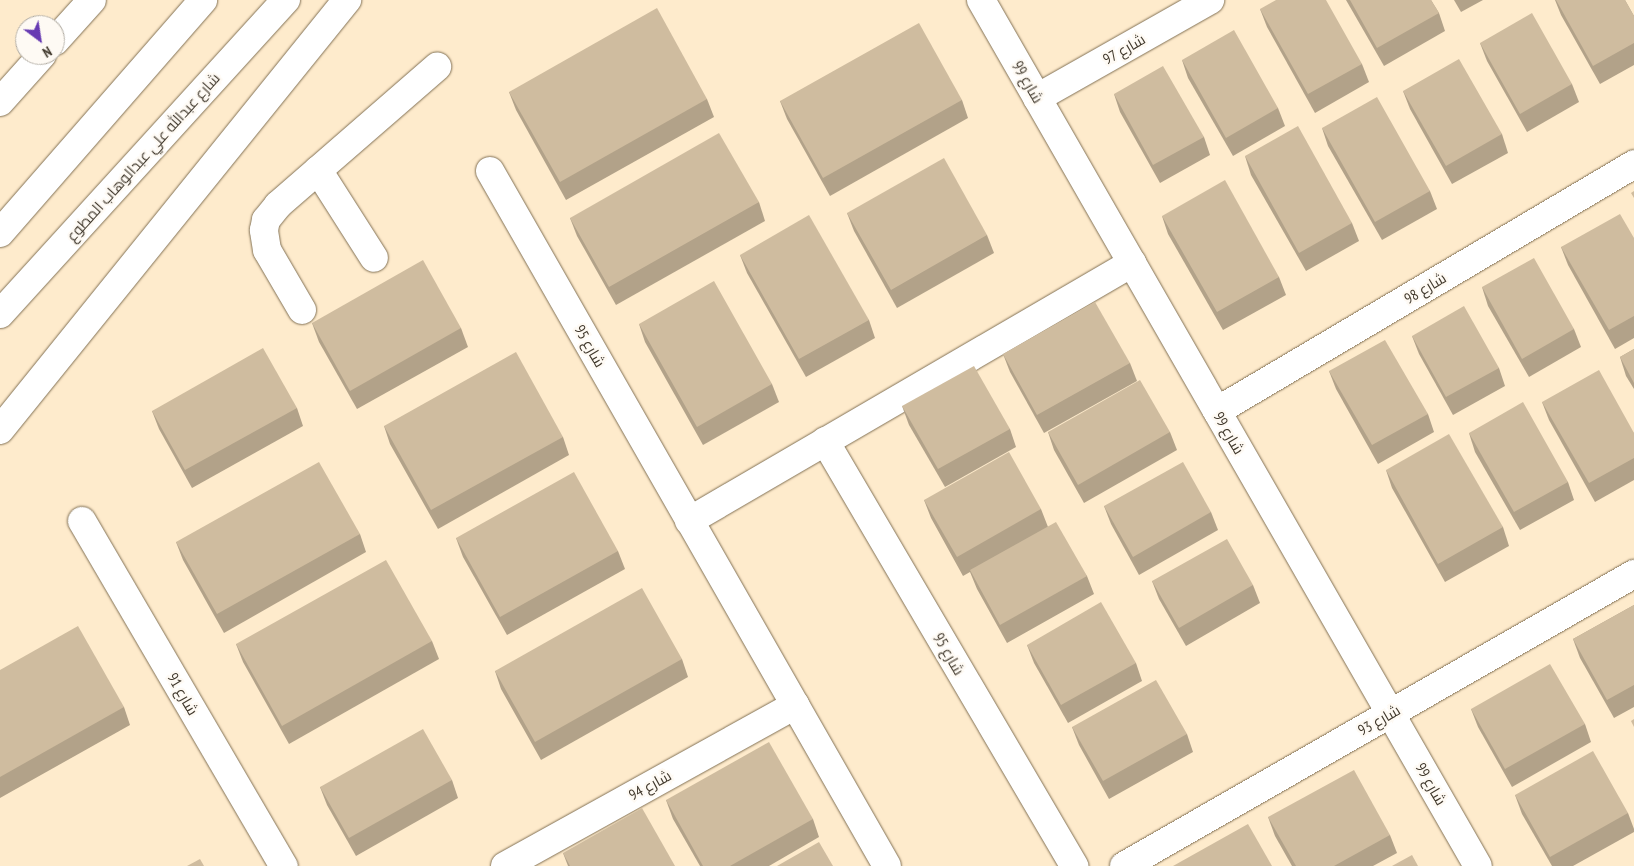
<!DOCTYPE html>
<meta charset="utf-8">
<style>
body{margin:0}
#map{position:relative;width:1634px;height:866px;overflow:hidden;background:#feebcc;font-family:"PT Sans Narrow",Cairo,sans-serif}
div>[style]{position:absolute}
.roads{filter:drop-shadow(0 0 1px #827155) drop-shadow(0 0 1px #827155)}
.minor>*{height:28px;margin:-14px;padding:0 14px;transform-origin:14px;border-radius:14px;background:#fff}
.major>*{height:28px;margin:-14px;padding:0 14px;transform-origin:14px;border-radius:14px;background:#fff}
.wall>*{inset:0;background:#b2a289}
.building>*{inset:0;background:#cfbc9f}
span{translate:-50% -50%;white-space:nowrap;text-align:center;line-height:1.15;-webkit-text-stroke:4.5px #fefaf4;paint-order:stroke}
.street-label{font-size:15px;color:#41392d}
.north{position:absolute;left:15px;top:15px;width:50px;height:50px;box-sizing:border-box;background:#fefaf4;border:1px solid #b2ada4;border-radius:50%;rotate:149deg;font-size:14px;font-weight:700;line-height:20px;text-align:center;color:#41392d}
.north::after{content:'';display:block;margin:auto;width:18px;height:22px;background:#673ab2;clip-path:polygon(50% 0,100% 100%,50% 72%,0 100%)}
</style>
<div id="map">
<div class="roads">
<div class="minor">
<i style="left:981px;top:0;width:998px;rotate:60.15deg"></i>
<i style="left:1037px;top:98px;width:199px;rotate:-29.5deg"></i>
<i style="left:318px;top:170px;width:104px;rotate:57.5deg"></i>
<i style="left:490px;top:171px;width:800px;rotate:60.26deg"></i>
<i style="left:302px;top:310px;width:69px;rotate:-120.3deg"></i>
<i style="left:267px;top:250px;width:20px;rotate:-99deg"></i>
<i style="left:264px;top:230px;width:10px;rotate:-79deg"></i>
<i style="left:266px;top:220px;width:19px;rotate:-51deg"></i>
<i style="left:278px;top:205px;width:211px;rotate:-41deg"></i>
<i style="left:1217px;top:411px;width:485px;rotate:-30.6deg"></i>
<i style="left:825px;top:441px;width:493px;rotate:59.6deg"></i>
<i style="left:82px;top:521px;width:400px;rotate:59.7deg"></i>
<i style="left:689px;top:521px;width:513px;rotate:-30.22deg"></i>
<i style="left:505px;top:866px;width:332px;rotate:-29deg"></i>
<i style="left:1124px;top:866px;width:588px;rotate:-29.79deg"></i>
</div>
<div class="major">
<i style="left:55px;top:41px;width:55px;rotate:-47.9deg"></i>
<i style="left:0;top:102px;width:63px;rotate:-48.2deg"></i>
<i style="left:0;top:233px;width:309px;rotate:-48.9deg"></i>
<i style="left:0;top:314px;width:425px;rotate:-47.7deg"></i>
<i style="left:0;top:430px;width:553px;rotate:-51.1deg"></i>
</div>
</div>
<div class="wall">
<i style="clip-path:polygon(1346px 0,1431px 0,1439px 13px,1445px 31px,1384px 66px)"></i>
<i style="clip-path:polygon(1454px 0,1483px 0,1461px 12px)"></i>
<i style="clip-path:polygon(1555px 0,1625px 0,1634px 16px,1634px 65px,1600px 84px,1561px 15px)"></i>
<i style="clip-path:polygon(1260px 9px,1362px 64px,1369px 82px,1315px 113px,1267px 27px)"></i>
<i style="clip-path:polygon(1480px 43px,1572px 84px,1579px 102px,1527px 132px,1487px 61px)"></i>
<i style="clip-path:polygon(1182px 60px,1278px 108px,1285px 126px,1233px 156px,1188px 78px)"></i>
<i style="clip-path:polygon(1403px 91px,1502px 134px,1508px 153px,1452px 184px,1410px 109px)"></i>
<i style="clip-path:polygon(509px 92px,707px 99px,714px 117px,566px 200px,516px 110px)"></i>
<i style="clip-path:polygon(1114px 94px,1204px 137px,1210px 155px,1160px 183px,1120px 112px)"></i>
<i style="clip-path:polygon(962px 100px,968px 118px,830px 196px,787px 119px,780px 101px)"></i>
<i style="clip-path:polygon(1322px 128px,1430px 191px,1437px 209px,1382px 240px,1328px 146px)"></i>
<i style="clip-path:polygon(1245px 156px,1352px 223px,1359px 241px,1306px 271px,1251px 175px)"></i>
<i style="clip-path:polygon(759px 202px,765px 221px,616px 305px,577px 236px,570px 218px)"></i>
<i style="clip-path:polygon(847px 213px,987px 235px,994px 253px,897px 308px,854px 231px)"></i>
<i style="clip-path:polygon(1162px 216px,1279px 277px,1286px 295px,1223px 330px,1168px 234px)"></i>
<i style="clip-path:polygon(1634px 238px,1634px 338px,1615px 349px,1568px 265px,1561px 247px)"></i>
<i style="clip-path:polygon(740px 255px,869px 320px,875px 338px,806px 377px,747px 273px)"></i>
<i style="clip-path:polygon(1482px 287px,1574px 329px,1581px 347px,1529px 377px,1488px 306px)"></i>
<i style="clip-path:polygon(312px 323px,461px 328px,468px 347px,357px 409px,319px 342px)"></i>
<i style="clip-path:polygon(639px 324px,772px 384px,779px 402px,703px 445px,645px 342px)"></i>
<i style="clip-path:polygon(1412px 336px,1499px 368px,1505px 386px,1453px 415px,1419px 354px)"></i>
<i style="clip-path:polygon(1634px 349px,1634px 389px,1626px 376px,1620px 357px)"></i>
<i style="clip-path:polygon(1003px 354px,1130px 363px,1137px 381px,1044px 433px,1010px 372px)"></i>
<i style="clip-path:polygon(1329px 371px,1428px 414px,1434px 432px,1378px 464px,1336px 389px)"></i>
<i style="clip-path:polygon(1542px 402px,1634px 433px,1634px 480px,1595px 502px,1549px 420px)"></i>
<i style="clip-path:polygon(902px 406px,1010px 429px,1016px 447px,945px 487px,909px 425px)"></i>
<i style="clip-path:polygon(297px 408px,303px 426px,192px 488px,159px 429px,152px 411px)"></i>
<i style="clip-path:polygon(384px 426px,563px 437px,569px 455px,438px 529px,390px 444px)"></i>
<i style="clip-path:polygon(1048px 432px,1170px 432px,1177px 450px,1084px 503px,1054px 450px)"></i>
<i style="clip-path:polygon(1469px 433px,1568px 482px,1574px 500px,1520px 530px,1475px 452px)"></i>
<i style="clip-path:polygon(1386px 470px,1503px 527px,1509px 546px,1445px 582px,1392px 488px)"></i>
<i style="clip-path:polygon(924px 500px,1041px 509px,1048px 527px,1087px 576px,1094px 594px,1007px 643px,977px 589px,970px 572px,963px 576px,931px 518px)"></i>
<i style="clip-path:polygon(1104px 506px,1211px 512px,1218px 530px,1139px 575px,1111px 524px)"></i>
<i style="clip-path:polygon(360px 534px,366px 552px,224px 633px,183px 560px,176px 542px)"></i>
<i style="clip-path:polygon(456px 538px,618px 551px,625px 569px,507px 635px,463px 557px)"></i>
<i style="clip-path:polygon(1152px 581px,1253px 585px,1260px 603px,1186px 646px,1159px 599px)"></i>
<i style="clip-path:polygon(1634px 605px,1634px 707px,1614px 718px,1580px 658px,1573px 639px)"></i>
<i style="clip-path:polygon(432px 641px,439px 659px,289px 744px,243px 662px,236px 644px)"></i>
<i style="clip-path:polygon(1027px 645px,1136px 663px,1142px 681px,1068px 723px,1034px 663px)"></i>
<i style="clip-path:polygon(682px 659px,688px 677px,541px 760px,501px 689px,495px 671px)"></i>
<i style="clip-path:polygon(0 670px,124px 707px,130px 725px,0 798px)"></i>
<i style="clip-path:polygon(1471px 709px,1585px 724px,1591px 742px,1512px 787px,1478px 727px)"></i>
<i style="clip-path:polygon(1072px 727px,1187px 734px,1193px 752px,1109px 799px,1079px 745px)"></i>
<i style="clip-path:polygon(452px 780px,458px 798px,356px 856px,327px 805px,320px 787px)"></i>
<i style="clip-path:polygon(1515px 795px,1628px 813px,1634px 829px,1634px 832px,1573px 866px,1552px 866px,1522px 814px)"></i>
<i style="clip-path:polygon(666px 800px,813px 819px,819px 837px,769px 866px,700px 866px,673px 819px)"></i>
<i style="clip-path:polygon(1268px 817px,1390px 835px,1397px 853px,1373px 866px,1292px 866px,1275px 836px)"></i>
<i style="clip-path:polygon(563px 853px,675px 866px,568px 866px)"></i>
</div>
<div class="building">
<i style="clip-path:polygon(1276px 0,1326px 0,1362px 64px,1308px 94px,1260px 9px)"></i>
<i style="clip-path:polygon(1350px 0,1431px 0,1439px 13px,1377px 48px)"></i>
<i style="clip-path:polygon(1556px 0,1625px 0,1634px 16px,1634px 43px,1593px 66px)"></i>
<i style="clip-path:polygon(657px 8px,707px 99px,560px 182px,509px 92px)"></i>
<i style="clip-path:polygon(1532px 13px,1572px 84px,1520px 114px,1480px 43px)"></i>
<i style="clip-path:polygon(919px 23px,962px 100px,823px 178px,780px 101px)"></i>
<i style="clip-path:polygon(1234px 30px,1278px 108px,1226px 138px,1182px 60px)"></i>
<i style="clip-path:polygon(1459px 59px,1502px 134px,1446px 166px,1403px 91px)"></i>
<i style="clip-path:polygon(1163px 66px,1204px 137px,1153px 165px,1114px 94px)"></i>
<i style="clip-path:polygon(1377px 97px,1430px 191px,1375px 222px,1322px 128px)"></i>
<i style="clip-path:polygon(1298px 126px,1352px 223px,1299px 253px,1245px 156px)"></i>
<i style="clip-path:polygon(719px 133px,759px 202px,609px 287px,570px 218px)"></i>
<i style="clip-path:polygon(944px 158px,987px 235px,891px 290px,847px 213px)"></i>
<i style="clip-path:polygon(1225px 180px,1279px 277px,1217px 312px,1162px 216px)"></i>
<i style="clip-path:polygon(1634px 191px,1634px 198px,1631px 193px)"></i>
<i style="clip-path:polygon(1620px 214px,1634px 238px,1634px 316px,1609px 330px,1561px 247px)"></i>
<i style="clip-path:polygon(809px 215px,869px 320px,799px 359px,740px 255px)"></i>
<i style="clip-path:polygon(1534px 258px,1574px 329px,1522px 359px,1482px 287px)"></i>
<i style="clip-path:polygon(423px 260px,461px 328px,350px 391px,312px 323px)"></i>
<i style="clip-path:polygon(714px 281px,772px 384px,697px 427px,639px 324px)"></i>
<i style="clip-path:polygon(1095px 302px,1130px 363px,1037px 415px,1003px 354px)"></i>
<i style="clip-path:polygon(1464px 306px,1499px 368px,1446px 397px,1412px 336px)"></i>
<i style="clip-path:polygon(1385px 340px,1428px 414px,1372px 445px,1329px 371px)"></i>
<i style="clip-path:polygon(263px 348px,297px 408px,185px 470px,152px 411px)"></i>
<i style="clip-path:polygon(1634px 349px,1634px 383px,1620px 357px)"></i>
<i style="clip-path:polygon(516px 352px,563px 437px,431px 510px,384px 426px)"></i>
<i style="clip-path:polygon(974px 366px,1010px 429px,938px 469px,902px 406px)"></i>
<i style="clip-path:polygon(1599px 370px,1634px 433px,1634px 458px,1589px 483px,1542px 402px)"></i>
<i style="clip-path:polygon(1140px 380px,1170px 432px,1078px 485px,1048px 432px)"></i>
<i style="clip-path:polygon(1523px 402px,1568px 482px,1514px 512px,1469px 433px)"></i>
<i style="clip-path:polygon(1449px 434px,1503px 527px,1438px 564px,1386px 470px)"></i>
<i style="clip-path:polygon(1009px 452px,1041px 509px,957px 557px,924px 500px)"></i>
<i style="clip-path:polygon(319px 462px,360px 534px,217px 614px,176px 542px)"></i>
<i style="clip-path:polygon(1183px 462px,1211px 512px,1133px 557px,1104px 506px)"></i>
<i style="clip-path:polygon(574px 472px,618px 551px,500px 617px,456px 538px)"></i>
<i style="clip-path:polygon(1056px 522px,1087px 576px,1000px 625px,970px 570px)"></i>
<i style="clip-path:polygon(1227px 539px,1253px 585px,1179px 628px,1152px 581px)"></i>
<i style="clip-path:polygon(386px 560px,432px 641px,282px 726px,236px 644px)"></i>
<i style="clip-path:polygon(642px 588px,682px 659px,535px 742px,495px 671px)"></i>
<i style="clip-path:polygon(1101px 602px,1136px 663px,1061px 705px,1027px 645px)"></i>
<i style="clip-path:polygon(1634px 605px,1634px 685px,1607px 700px,1573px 639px)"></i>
<i style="clip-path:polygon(78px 626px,124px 707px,0 777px,0 670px)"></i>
<i style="clip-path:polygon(1550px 664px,1585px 724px,1505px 769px,1471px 709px)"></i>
<i style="clip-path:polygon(1156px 680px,1187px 734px,1103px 781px,1072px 727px)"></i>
<i style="clip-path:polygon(1634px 719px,1634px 727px,1631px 721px)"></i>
<i style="clip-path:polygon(423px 729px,452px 780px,349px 838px,320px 787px)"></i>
<i style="clip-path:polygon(769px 742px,813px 819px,730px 866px,703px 866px,666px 800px)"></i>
<i style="clip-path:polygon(1593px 751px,1628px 813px,1550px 857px,1515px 795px)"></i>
<i style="clip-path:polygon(1354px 770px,1390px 835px,1334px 866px,1296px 866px,1268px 817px)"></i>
<i style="clip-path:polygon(642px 808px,675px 866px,570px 866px,563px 853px)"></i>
<i style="clip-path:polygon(1248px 824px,1272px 866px,1173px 866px)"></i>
<i style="clip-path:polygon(819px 842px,833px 866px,777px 866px)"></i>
<i style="clip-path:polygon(1412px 855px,1418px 866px,1392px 866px)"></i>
<i style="clip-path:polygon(200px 859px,204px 866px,187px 866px)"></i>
</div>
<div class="street-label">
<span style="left:1124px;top:49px;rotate:-30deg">شارع 97</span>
<span style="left:1028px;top:82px;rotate:60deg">شارع 99</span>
<span style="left:143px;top:157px;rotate:-48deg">شارع عبدالله علي عبدالوهاب المطوع</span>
<span style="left:1425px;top:288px;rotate:-31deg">شارع 98</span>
<span style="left:590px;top:346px;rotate:60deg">شارع 95</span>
<span style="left:1229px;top:433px;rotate:60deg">شارع 99</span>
<span style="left:949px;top:654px;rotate:60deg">شارع 95</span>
<span style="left:183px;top:694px;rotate:60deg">شارع 91</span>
<span style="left:1379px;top:720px;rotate:-30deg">شارع 93</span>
<span style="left:1431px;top:784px;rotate:60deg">شارع 99</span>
<span style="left:650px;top:785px;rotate:-29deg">شارع 94</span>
</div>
<div class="north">N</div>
</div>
